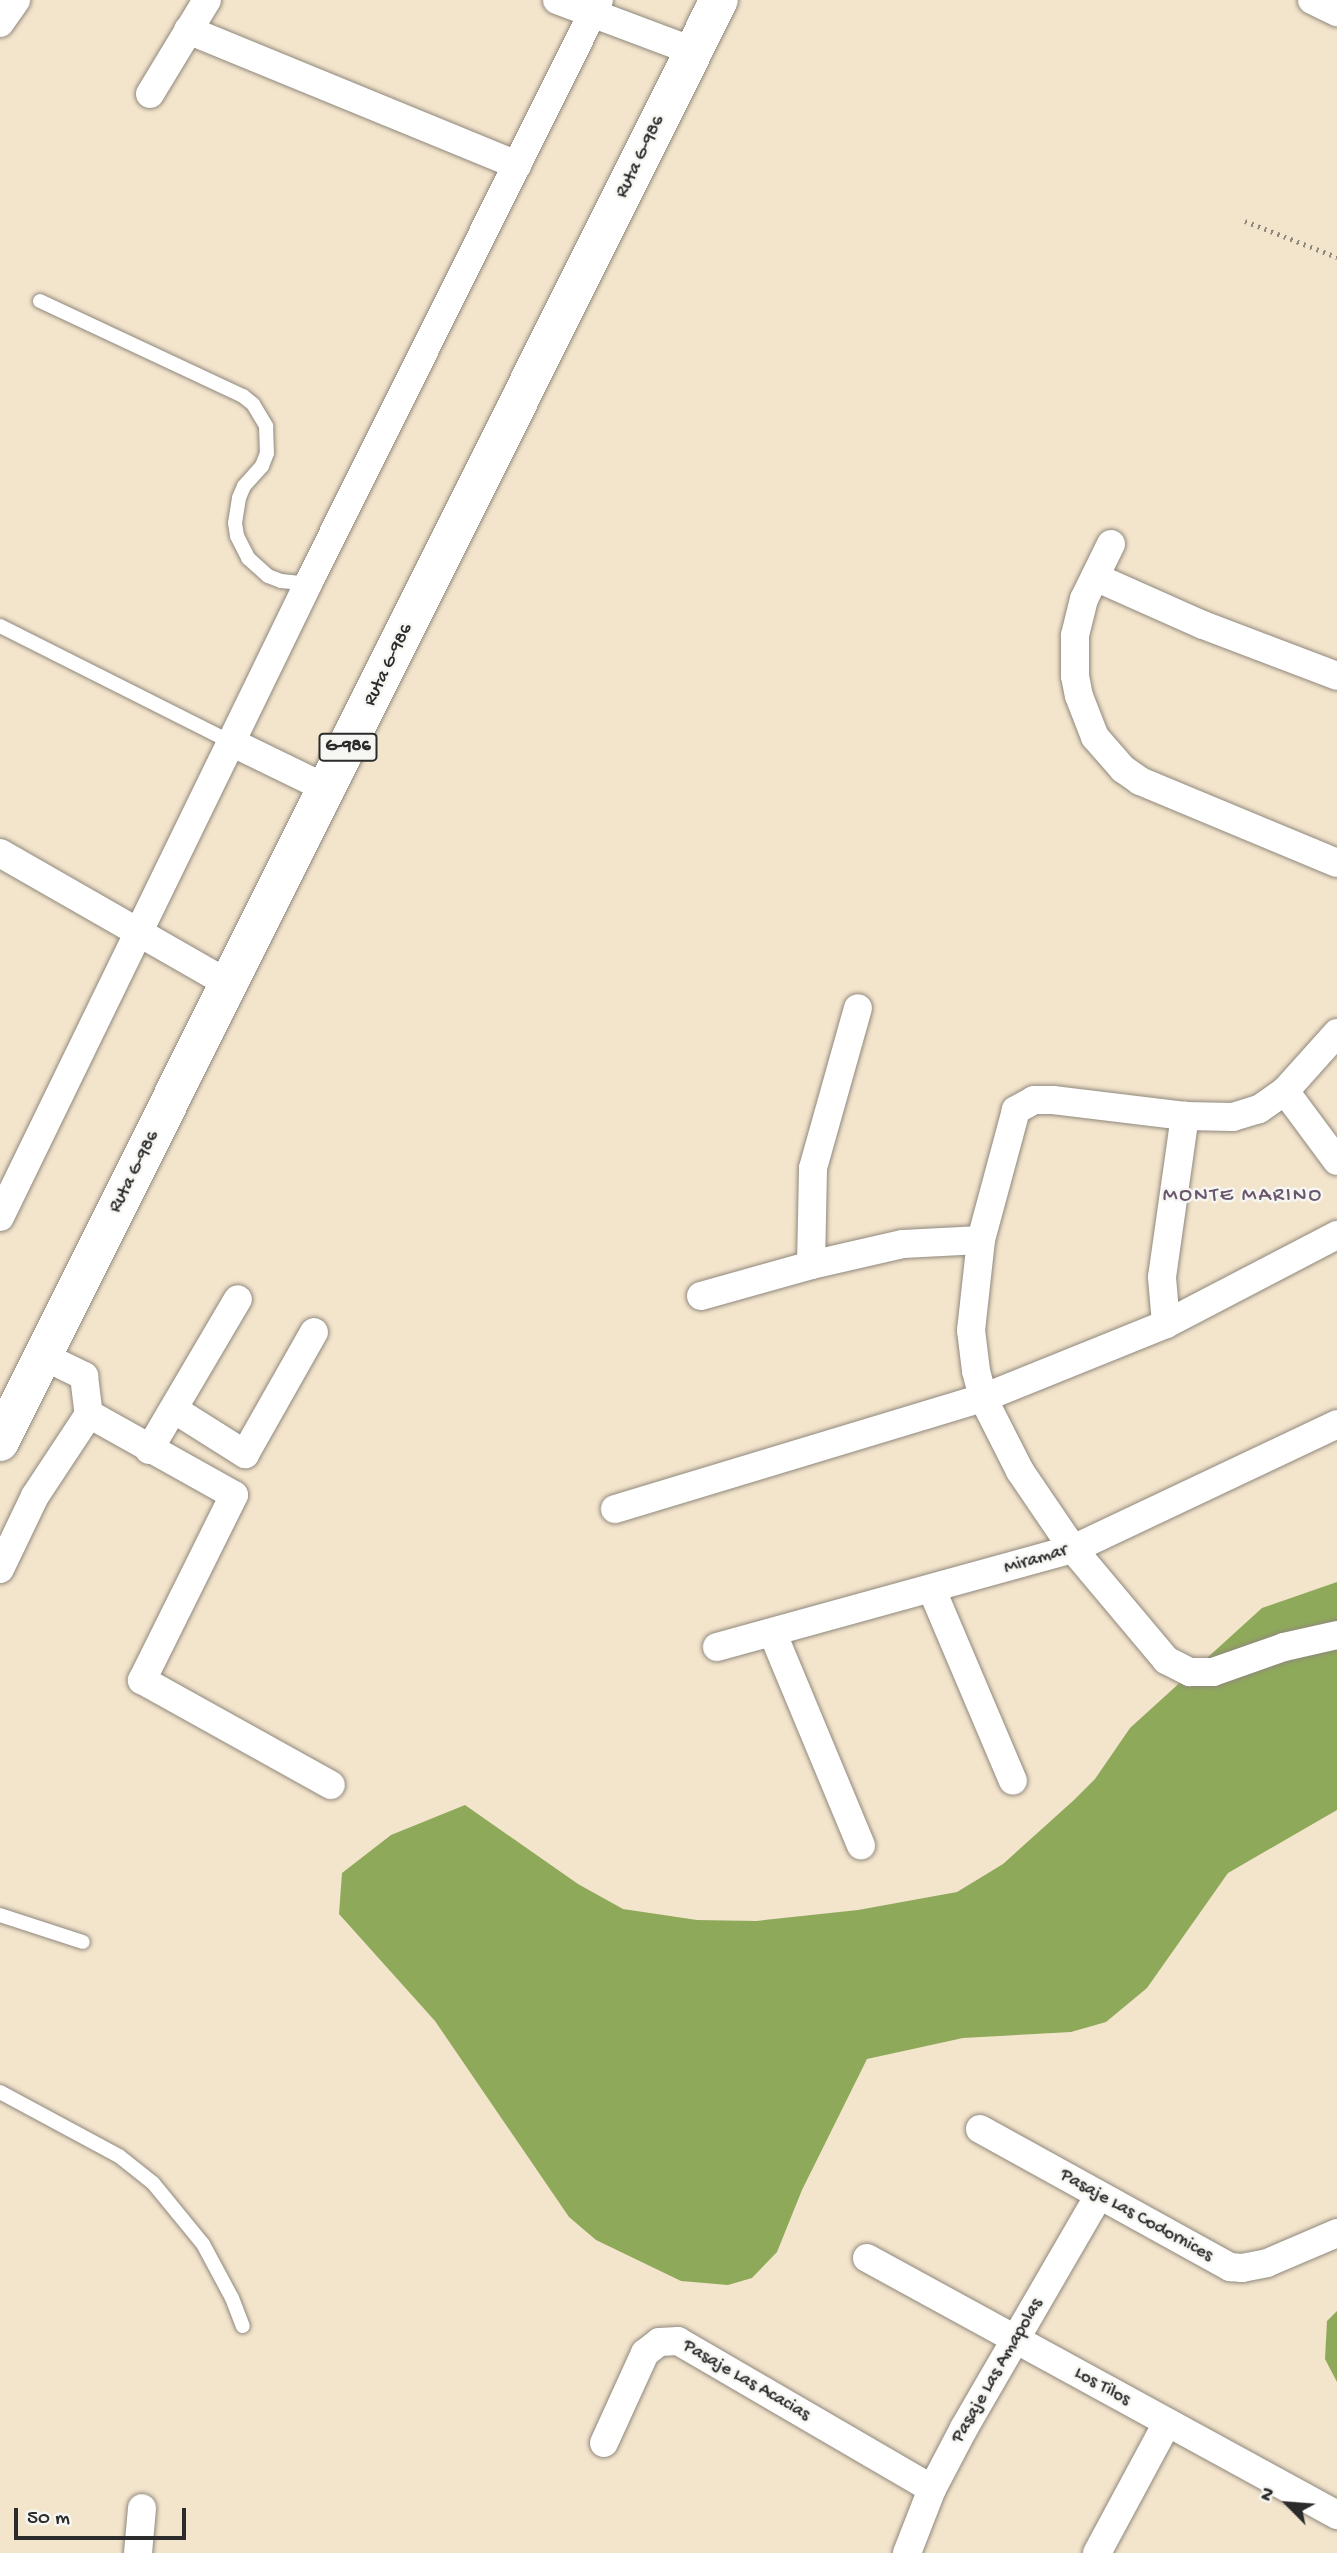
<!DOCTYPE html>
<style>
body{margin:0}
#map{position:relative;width:1337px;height:2553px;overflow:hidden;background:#f3e4cc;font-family:"Gochi Hand",sans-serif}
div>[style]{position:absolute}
.forest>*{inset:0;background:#8fa95b}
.path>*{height:4.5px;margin-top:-2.25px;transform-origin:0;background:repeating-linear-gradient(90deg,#8f887c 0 2px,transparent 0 7px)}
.roads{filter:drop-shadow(0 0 2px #8f887c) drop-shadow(0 0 2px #8f887c)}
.lane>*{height:14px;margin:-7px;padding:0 7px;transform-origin:7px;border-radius:7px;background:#fff}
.street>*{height:28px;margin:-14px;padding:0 14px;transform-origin:14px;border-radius:14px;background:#fff}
.primary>*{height:38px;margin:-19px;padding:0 19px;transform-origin:19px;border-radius:19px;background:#fff}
span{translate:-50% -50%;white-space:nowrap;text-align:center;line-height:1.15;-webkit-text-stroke:5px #f6f6f2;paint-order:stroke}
.shield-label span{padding:2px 5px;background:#f6f6f2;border:2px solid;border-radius:5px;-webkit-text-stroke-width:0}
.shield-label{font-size:18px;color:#2b2b2b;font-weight:700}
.street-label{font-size:19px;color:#2b2b2b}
.neighbourhood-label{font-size:21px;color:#6a576d;letter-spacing:2px}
.north{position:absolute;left:1253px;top:2469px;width:70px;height:70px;-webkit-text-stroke:5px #f6f6f2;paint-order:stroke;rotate:295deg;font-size:19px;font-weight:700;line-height:28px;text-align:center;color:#2b2b2b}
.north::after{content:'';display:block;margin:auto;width:24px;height:32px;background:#2b2b2b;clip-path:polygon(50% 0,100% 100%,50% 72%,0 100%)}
.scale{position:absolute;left:14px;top:2508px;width:172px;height:32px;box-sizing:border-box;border:4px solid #2b2b2b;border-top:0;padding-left:9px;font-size:21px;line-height:24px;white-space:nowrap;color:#2b2b2b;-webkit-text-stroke:5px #f6f6f2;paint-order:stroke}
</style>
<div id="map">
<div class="forest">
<i style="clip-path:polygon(1337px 1582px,1337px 1810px,1228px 1873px,1147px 1988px,1106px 2022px,1071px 2032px,963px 2038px,867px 2059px,802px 2190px,777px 2252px,752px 2278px,728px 2285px,681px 2281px,596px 2240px,569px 2217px,435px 2021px,339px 1914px,342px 1873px,391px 1835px,465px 1805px,578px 1884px,623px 1909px,697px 1920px,756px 1921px,858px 1910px,957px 1892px,1003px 1864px,1074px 1800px,1095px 1779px,1130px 1728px,1262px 1608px)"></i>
<i style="clip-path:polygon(1337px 2311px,1337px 2382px,1325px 2359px,1327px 2321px)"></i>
</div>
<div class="path">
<i style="left:1245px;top:221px;width:99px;rotate:21.4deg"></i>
</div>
<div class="roads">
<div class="lane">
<i style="left:40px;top:301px;width:224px;rotate:25.1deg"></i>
<i style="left:243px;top:396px;width:13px;rotate:39deg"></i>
<i style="left:253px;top:404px;width:26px;rotate:59deg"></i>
<i style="left:266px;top:426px;width:27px;rotate:88deg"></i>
<i style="left:267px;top:453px;width:14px;rotate:111deg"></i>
<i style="left:262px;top:466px;width:27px;rotate:132deg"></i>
<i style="left:244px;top:486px;width:13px;rotate:113deg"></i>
<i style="left:239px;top:498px;width:25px;rotate:99deg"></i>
<i style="left:235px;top:523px;width:13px;rotate:81deg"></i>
<i style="left:237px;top:536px;width:25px;rotate:63deg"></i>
<i style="left:248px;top:558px;width:27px;rotate:42deg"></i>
<i style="left:268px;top:576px;width:14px;rotate:21deg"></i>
<i style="left:281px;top:581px;width:27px;rotate:6deg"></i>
<i style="left:0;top:626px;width:258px;rotate:26.7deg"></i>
<i style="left:0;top:1915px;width:87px;rotate:18deg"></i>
<i style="left:0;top:2092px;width:135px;rotate:28.3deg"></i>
<i style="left:119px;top:2156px;width:43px;rotate:38.5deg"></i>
<i style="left:153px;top:2183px;width:79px;rotate:50.7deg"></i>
<i style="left:203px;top:2244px;width:61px;rotate:61.8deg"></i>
<i style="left:232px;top:2298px;width:30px;rotate:69deg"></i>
</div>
<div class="street">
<i style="left:557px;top:0;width:145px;rotate:20.6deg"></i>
<i style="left:1312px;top:0;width:28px;rotate:26deg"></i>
<i style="left:0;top:23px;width:28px;rotate:-55deg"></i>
<i style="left:188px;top:30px;width:356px;rotate:22.3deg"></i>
<i style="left:150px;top:94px;width:110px;rotate:-58.8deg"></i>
<i style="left:1111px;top:544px;width:61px;rotate:116.1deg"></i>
<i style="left:1084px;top:599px;width:38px;rotate:104deg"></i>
<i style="left:1075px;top:636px;width:40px;rotate:90deg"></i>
<i style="left:1075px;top:676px;width:20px;rotate:79deg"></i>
<i style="left:1079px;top:696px;width:44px;rotate:68.7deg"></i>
<i style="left:1095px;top:737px;width:43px;rotate:48.8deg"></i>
<i style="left:1123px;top:769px;width:21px;rotate:35deg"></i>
<i style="left:1140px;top:781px;width:213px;rotate:22.6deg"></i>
<i style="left:1095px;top:577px;width:118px;rotate:24deg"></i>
<i style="left:1203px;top:625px;width:143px;rotate:20.8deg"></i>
<i style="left:231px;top:742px;width:108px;rotate:25.9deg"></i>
<i style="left:0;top:853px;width:264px;rotate:29.8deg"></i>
<i style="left:1337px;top:1033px;width:78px;rotate:131.9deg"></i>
<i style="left:1285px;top:1091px;width:32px;rotate:145deg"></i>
<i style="left:1259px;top:1109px;width:27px;rotate:163deg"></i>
<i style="left:1233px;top:1117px;width:48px;rotate:-178.8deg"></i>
<i style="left:1185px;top:1116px;width:133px;rotate:-173.1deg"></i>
<i style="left:1053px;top:1100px;width:19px;rotate:180deg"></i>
<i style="left:1034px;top:1100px;width:21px;rotate:151deg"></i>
<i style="left:1016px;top:1110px;width:135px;rotate:105.1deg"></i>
<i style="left:981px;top:1240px;width:91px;rotate:96.3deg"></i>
<i style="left:971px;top:1330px;width:41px;rotate:83deg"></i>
<i style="left:976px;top:1371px;width:28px;rotate:75deg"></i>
<i style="left:983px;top:1398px;width:82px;rotate:63.1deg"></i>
<i style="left:1020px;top:1471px;width:94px;rotate:55.8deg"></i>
<i style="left:1073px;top:1549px;width:145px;rotate:50deg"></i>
<i style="left:1166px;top:1660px;width:27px;rotate:27deg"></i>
<i style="left:1190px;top:1672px;width:23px"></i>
<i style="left:1213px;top:1672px;width:75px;rotate:-19.4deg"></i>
<i style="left:1284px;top:1647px;width:54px;rotate:-12.8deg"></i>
<i style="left:1285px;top:1091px;width:87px;rotate:53.4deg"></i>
<i style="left:0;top:1217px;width:704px;rotate:-64.05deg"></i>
<i style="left:308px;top:584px;width:652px;rotate:-63.51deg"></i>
<i style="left:811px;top:1265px;width:97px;rotate:-88.8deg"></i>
<i style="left:813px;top:1168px;width:166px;rotate:-74.3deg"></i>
<i style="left:701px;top:1296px;width:114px;rotate:-15.7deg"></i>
<i style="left:811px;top:1265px;width:94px;rotate:-12.9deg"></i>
<i style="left:903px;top:1244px;width:78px;rotate:-2.9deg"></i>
<i style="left:1166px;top:1324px;width:47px;rotate:-94.9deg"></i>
<i style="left:1162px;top:1277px;width:163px;rotate:-81.9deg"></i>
<i style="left:43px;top:1356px;width:46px;rotate:26deg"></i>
<i style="left:84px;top:1376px;width:38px;rotate:83deg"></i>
<i style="left:89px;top:1414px;width:166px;rotate:29.2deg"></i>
<i style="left:234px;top:1495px;width:207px;rotate:116.4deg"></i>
<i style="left:142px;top:1680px;width:216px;rotate:29.1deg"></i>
<i style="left:175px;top:1410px;width:83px;rotate:32.2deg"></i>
<i style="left:245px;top:1454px;width:140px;rotate:-60.5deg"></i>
<i style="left:149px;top:1450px;width:175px;rotate:-59.5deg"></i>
<i style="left:615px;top:1509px;width:384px;rotate:-16.8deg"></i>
<i style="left:983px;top:1398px;width:197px;rotate:-22deg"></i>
<i style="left:1166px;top:1324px;width:193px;rotate:-27.5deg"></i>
<i style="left:0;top:1569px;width:81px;rotate:-64.4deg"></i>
<i style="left:35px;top:1496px;width:98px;rotate:-56.6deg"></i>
<i style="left:932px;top:1590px;width:207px;rotate:67deg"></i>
<i style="left:773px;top:1634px;width:229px;rotate:67.4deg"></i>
<i style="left:717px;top:1647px;width:369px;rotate:-15.4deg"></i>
<i style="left:1073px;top:1549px;width:292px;rotate:-25.3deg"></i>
<i style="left:980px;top:2129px;width:286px;rotate:28.9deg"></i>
<i style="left:1230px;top:2267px;width:12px;rotate:5deg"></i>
<i style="left:1242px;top:2268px;width:25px;rotate:-11deg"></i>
<i style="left:1267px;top:2263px;width:76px;rotate:-23.2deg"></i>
<i style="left:867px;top:2258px;width:536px;rotate:28.67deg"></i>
<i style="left:604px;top:2443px;width:99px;rotate:-65.5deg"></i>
<i style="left:645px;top:2353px;width:18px;rotate:-38deg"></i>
<i style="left:659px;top:2342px;width:19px;rotate:-3deg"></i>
<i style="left:678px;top:2341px;width:294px;rotate:30.2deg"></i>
<i style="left:138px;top:2553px;width:45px;rotate:-84.9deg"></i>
<i style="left:907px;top:2553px;width:69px;rotate:-68.7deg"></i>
<i style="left:932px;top:2489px;width:69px;rotate:-62.3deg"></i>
<i style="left:964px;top:2428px;width:269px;rotate:-59.9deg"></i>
<i style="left:1097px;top:2553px;width:148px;rotate:-61.7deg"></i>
</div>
<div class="primary">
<i style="left:0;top:1442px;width:1611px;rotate:-63.5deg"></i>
</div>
</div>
<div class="shield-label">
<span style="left:348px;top:747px">G-986</span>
</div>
<div class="street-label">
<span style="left:641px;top:157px;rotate:-64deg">Ruta G-986</span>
<span style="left:389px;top:665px;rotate:-64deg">Ruta G-986</span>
<span style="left:135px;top:1172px;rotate:-63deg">Ruta G-986</span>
<span style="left:1036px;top:1560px;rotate:-17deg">Miramar</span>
<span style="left:1136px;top:2216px;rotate:29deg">Pasaje Las Codornices</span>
<span style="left:998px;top:2371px;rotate:-60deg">Pasaje Las Amapolas</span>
<span style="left:746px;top:2381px;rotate:30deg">Pasaje Las Acacias</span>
<span style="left:1102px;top:2387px;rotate:29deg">Los Tilos</span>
</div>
<div class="neighbourhood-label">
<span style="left:1243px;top:1197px">MONTE MARINO</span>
</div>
<div class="north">N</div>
<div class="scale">50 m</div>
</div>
